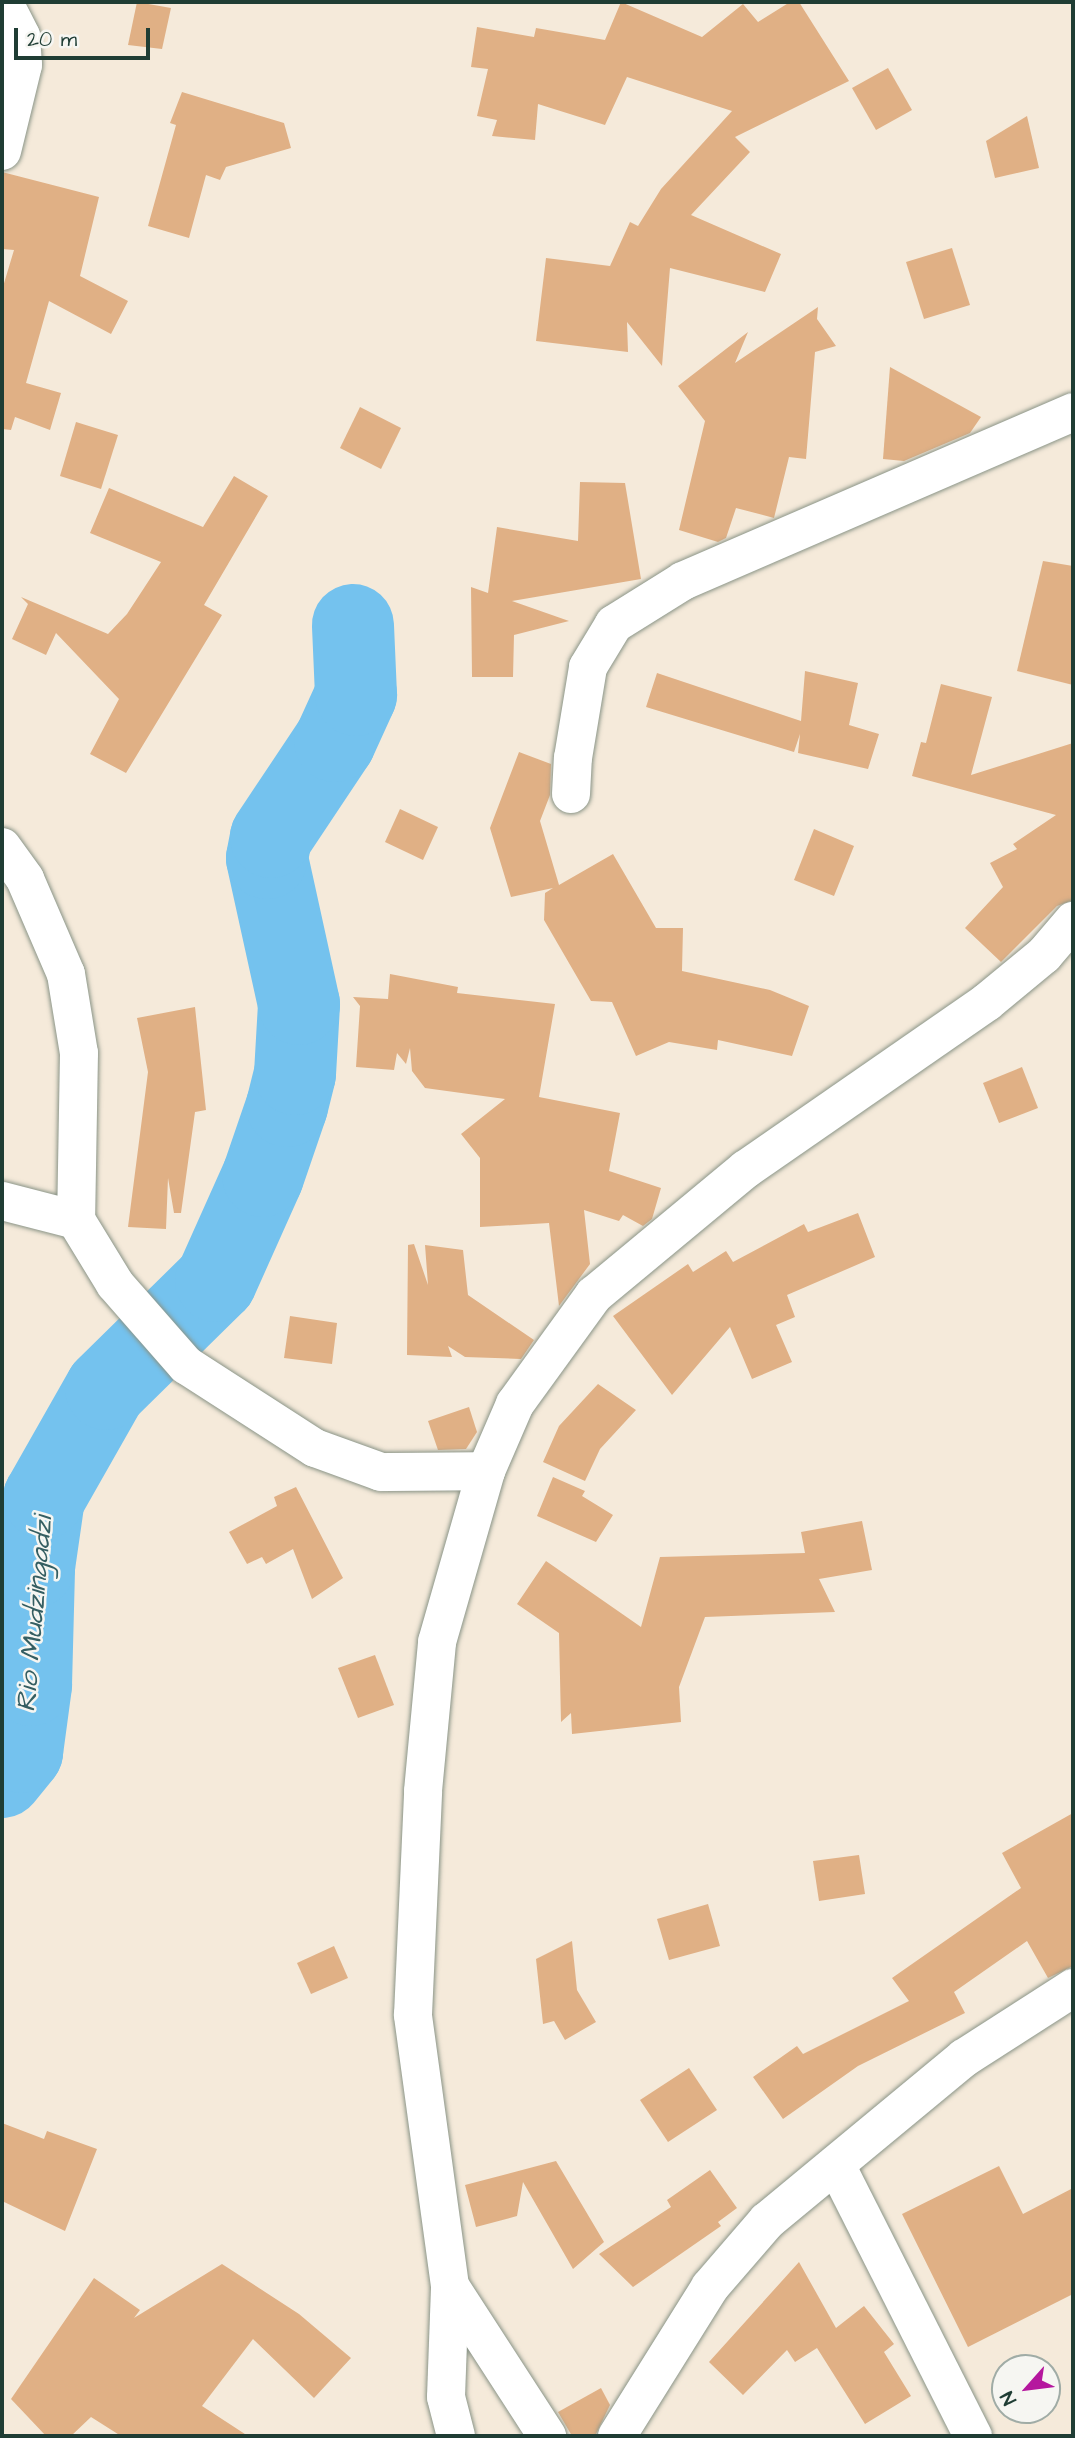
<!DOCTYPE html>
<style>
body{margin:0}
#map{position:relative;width:1075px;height:2438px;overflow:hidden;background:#f5eada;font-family:"Architects Daughter",sans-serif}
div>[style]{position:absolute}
.river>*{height:82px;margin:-41px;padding:0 41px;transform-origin:41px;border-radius:41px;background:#74c2ee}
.building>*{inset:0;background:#e0b085}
.roads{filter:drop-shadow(0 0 2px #8a9487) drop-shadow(0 0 2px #8a9487)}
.minor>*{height:38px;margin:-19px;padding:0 19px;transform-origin:19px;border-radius:19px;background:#fff}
span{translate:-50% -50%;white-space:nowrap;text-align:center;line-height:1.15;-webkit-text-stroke:5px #f6f6f2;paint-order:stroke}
.water-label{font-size:28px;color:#345e62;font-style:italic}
.frame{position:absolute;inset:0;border:4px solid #1f3d34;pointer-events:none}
.north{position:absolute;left:991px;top:2354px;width:70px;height:70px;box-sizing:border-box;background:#f6f6f2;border:2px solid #a0aca6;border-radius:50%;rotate:242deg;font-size:19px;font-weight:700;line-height:28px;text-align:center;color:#1f3d34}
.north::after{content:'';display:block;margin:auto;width:24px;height:32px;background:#b5179e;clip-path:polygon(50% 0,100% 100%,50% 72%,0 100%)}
.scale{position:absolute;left:14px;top:28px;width:136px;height:32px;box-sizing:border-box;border:4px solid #1f3d34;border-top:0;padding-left:9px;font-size:21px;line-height:24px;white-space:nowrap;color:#1f3d34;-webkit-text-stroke:5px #f6f6f2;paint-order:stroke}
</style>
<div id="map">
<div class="river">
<i style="left:2px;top:1777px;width:32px;rotate:-51deg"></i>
<i style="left:22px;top:1752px;width:68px;rotate:-82.3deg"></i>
<i style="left:31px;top:1685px;width:118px;rotate:-88.5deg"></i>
<i style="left:34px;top:1567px;width:70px;rotate:-81.8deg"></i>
<i style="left:44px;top:1498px;width:125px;rotate:-60.4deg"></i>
<i style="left:106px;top:1389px;width:154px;rotate:-44.5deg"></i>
<i style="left:216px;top:1281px;width:115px;rotate:-65.9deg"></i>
<i style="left:263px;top:1176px;width:74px;rotate:-71.1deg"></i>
<i style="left:287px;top:1106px;width:33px;rotate:-76deg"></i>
<i style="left:295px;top:1074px;width:70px;rotate:-86.7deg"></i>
<i style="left:299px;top:1004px;width:149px;rotate:-102.4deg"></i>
<i style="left:267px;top:858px;width:21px;rotate:-79deg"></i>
<i style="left:271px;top:837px;width:115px;rotate:-56.3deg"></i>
<i style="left:335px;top:741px;width:51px;rotate:-65.5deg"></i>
<i style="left:356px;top:695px;width:70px;rotate:-92.5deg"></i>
</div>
<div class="building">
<i style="clip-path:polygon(137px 2px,171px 8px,162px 49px,128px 45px)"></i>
<i style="clip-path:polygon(621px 2px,702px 37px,743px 4px,758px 22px,790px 2px,799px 2px,849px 81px,735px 137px,750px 152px,691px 215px,781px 254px,765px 292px,670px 268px,662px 366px,627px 322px,628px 352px,536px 341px,546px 258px,610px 266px,630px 222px,638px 226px,661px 189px,732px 111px,627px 77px,605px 125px,538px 104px,535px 140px,492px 136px,497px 120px,477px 116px,488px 69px,471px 67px,477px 27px,534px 37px,536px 28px,605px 40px)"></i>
<i style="clip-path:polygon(888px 68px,912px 110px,876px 130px,852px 88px)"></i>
<i style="clip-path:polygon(182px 92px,284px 123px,291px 148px,226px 167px,220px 180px,206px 175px,189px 238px,148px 226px,176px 125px,170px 123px)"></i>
<i style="clip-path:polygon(1027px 116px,1039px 168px,995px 178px,986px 141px)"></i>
<i style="clip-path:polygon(2px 172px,99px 197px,80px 276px,128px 301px,111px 334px,49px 301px,26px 383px,61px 393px,50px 430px,15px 417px,11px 430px,2px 429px,2px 290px,14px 250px,2px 249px)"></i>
<i style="clip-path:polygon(952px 248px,970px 305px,924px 319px,906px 262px)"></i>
<i style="clip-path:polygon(818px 307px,817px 319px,836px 346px,815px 352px,806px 459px,789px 457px,774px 518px,736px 508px,726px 538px,718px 542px,679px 530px,705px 421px,678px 386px,748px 332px,735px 363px)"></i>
<i style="clip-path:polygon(890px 367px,981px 417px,970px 433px,904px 461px,883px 459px)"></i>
<i style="clip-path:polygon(360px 407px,401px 428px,381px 469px,340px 448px)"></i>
<i style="clip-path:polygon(76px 422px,118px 435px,101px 489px,60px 476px)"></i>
<i style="clip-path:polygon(234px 476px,268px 496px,204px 605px,222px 615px,126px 773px,90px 754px,119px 699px,56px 633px,46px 655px,12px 639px,28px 604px,21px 597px,108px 634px,127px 614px,161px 562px,90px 533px,109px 488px,203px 527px)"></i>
<i style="clip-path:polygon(580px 482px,625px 483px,641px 579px,512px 601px,569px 621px,514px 635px,513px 677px,472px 677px,471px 587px,488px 593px,497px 527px,578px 541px)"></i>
<i style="clip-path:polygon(1043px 561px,1073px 566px,1073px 685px,1017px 671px)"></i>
<i style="clip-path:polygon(805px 671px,858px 683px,849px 725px,879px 734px,868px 769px,798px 753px,800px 734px,794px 752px,646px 707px,657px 673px,801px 721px)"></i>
<i style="clip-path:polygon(941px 684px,992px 697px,971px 775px,1073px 743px,1073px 900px,1057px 906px,1001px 962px,965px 928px,1003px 887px,990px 863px,1017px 849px,1013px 844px,1056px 815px,912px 776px,921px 742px,926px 743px)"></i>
<i style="clip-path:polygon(519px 752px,551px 764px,550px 795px,540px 821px,559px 885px,613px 854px,656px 928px,683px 928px,682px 971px,770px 990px,809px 1006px,792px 1056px,718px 1040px,717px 1050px,669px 1042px,636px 1056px,612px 1002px,591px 1001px,544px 920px,545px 893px,553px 888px,511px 897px,490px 828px)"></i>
<i style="clip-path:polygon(400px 809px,438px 827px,423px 860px,385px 842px)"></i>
<i style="clip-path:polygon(814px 829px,854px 846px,834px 896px,794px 880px)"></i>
<i style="clip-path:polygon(390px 974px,458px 987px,457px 993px,555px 1004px,539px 1097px,620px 1113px,609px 1171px,661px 1188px,652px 1219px,643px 1226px,623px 1215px,619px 1221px,584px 1210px,590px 1264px,559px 1306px,549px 1223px,480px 1227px,480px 1158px,461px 1134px,505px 1099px,425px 1088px,412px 1071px,410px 1048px,406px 1064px,397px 1053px,394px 1070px,356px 1067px,360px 1006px,353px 997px,388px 999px)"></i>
<i style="clip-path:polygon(195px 1007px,206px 1110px,195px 1112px,181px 1213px,174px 1213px,168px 1178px,166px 1229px,128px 1227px,148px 1072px,137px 1018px)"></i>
<i style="clip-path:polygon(1022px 1067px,1038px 1108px,999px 1123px,983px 1083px)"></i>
<i style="clip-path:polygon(858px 1213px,875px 1257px,787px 1295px,795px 1317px,776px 1325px,792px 1362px,752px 1379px,730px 1327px,672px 1395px,613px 1316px,688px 1264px,693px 1272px,726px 1251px,733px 1262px,804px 1224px,808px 1232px)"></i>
<i style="clip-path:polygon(414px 1244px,428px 1285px,425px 1245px,463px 1250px,468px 1295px,534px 1340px,521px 1359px,465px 1357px,448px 1346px,452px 1357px,407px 1355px,408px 1245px)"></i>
<i style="clip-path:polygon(290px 1316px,337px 1323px,332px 1364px,284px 1358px)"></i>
<i style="clip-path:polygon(598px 1384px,636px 1410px,600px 1449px,585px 1481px,543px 1462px,559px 1426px)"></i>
<i style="clip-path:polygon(469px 1407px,477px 1432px,466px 1449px,438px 1450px,428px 1421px)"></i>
<i style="clip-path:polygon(553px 1477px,585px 1491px,582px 1496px,613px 1515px,596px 1542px,537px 1516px)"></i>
<i style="clip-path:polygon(296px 1487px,343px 1578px,312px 1599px,293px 1549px,266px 1564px,262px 1557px,247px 1564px,229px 1532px,277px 1506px,274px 1497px)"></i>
<i style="clip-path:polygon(862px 1521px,872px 1570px,819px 1579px,835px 1612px,705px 1617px,679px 1687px,681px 1722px,572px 1734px,571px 1713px,561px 1722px,559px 1633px,517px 1604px,546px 1561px,641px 1627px,660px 1557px,805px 1553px,801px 1532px)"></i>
<i style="clip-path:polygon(375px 1655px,394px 1705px,358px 1718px,338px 1668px)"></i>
<i style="clip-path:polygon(1073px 1813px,1073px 1966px,1048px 1978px,1027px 1941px,954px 1992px,965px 2013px,858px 2066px,783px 2119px,753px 2077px,797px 2046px,803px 2054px,909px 2001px,892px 1978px,1021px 1888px,1002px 1853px)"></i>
<i style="clip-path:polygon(859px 1855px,865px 1894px,819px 1901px,813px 1861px)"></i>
<i style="clip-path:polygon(708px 1904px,720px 1946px,669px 1960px,657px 1919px)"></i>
<i style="clip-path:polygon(572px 1941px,577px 1990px,596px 2022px,565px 2040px,554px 2021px,543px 2024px,536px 1959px)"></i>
<i style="clip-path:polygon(334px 1946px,348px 1978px,311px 1994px,297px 1963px)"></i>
<i style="clip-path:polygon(689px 2068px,717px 2110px,668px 2142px,640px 2100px)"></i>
<i style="clip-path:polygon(2px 2123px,44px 2139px,47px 2131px,97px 2149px,65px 2231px,2px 2201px)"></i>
<i style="clip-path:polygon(556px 2161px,604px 2242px,573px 2269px,523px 2182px,517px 2216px,476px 2227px,465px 2185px)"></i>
<i style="clip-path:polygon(999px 2166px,1023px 2214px,1073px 2188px,1073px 2294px,968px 2347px,902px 2214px)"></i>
<i style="clip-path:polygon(710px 2170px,737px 2208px,718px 2222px,721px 2226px,633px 2287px,599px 2254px,671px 2207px,667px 2200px)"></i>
<i style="clip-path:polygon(799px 2262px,836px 2328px,864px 2306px,894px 2344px,884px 2352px,911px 2396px,865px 2424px,817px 2348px,795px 2362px,787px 2350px,743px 2395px,709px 2362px)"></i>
<i style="clip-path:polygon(222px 2264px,299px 2314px,351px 2358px,314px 2398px,253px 2339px,202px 2406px,248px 2436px,121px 2436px,91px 2417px,71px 2436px,46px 2436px,11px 2399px,94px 2278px,140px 2310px,134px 2318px)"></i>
<i style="clip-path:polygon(601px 2388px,610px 2405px,595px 2436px,572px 2436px,558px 2412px)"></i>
</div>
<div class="roads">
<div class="minor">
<i style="left:2px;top:151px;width:89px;rotate:-76.3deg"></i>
<i style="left:23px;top:65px;width:29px;rotate:-94deg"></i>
<i style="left:21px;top:36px;width:38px;rotate:-117deg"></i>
<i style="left:571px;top:794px;width:36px;rotate:-87deg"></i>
<i style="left:573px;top:758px;width:92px;rotate:-80.6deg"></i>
<i style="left:588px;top:667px;width:50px;rotate:-58.8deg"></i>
<i style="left:614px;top:624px;width:81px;rotate:-31.9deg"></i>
<i style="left:683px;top:581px;width:425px;rotate:-23.4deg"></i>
<i style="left:2px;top:847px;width:39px;rotate:54deg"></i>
<i style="left:25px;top:879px;width:103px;rotate:66.7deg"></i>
<i style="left:66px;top:974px;width:80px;rotate:80.7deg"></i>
<i style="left:79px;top:1053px;width:167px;rotate:91deg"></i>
<i style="left:76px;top:1220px;width:75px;rotate:58.6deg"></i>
<i style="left:115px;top:1284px;width:108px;rotate:48.8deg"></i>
<i style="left:186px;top:1365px;width:153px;rotate:32.8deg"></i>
<i style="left:315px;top:1448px;width:70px;rotate:20deg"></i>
<i style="left:381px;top:1472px;width:105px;rotate:-0.5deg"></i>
<i style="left:2px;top:1201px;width:76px;rotate:14.4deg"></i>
<i style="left:836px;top:2165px;width:304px;rotate:63.2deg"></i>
<i style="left:450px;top:2286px;width:179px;rotate:57.1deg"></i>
<i style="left:456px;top:2436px;width:40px;rotate:-104.4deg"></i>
<i style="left:446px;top:2397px;width:111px;rotate:-87.9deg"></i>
<i style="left:450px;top:2286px;width:274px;rotate:-97.8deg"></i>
<i style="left:413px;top:2015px;width:224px;rotate:-87.4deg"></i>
<i style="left:423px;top:1791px;width:150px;rotate:-84.6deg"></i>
<i style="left:437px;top:1642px;width:178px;rotate:-74deg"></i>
<i style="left:486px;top:1471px;width:73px;rotate:-66.6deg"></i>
<i style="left:515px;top:1404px;width:135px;rotate:-54.1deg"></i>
<i style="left:594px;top:1295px;width:197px;rotate:-39.7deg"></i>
<i style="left:746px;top:1169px;width:293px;rotate:-34.7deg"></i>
<i style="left:987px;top:1002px;width:74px;rotate:-39.5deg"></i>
<i style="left:1044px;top:955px;width:45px;rotate:-49.5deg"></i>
<i style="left:617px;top:2436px;width:176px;rotate:-58deg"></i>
<i style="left:710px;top:2287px;width:87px;rotate:-49.2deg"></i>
<i style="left:767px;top:2221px;width:256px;rotate:-39.6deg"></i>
<i style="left:964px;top:2058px;width:130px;rotate:-32.7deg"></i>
</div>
</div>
<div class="water-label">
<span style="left:35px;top:1614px;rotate:-85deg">Rio Mudzingadzi</span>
</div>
<div class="frame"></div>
<div class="north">N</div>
<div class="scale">20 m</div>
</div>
